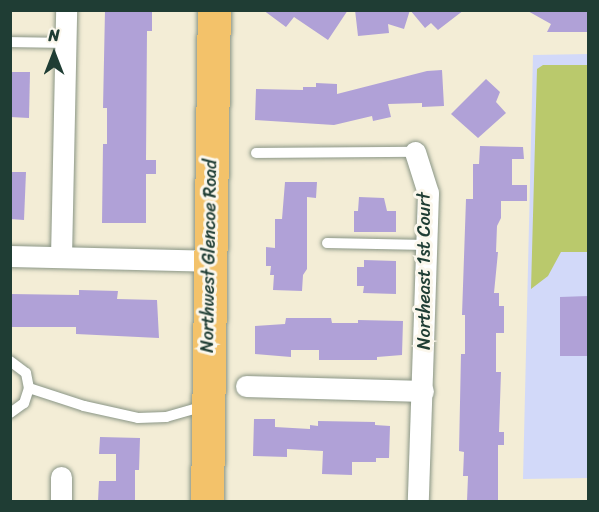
<!DOCTYPE html>
<style>
body{margin:0}
#map{position:relative;width:599px;height:512px;overflow:hidden;background:#f3edd6;font-family:Sriracha,sans-serif}
div>[style]{position:absolute}
.built>*{inset:0;background:#d2d9f9}
.green>*{inset:0;background:#bac96c}
.building>*{inset:0;background:#b0a1d7}
.roads{filter:drop-shadow(0 0 2px #899585) drop-shadow(0 0 2px #899585)}
.service>*{height:10px;margin:-5px;padding:0 5px;transform-origin:5px;border-radius:5px;background:#fff}
.minor>*{height:21px;margin:-10.5px;padding:0 10.5px;transform-origin:10.5px;border-radius:10.5px;background:#fff}
.primary>*{height:33px;margin:-16.5px;padding:0 16.5px;transform-origin:16.5px;border-radius:16.5px;background:#f3c26a}
span{translate:-50% -50%;white-space:nowrap;text-align:center;line-height:1.15;-webkit-text-stroke:6px #fbf7ec;paint-order:stroke}
.street-label{font-size:18px;color:#1f3d34}
.frame{position:absolute;inset:0;border:12px solid #1f3d34;pointer-events:none}
.north{position:absolute;left:24px;top:24px;width:60px;height:60px;-webkit-text-stroke:4px #fbf7ec;paint-order:stroke;rotate:0deg;font-size:16px;font-weight:700;line-height:24px;text-align:center;color:#1f3d34}
.north::after{content:'';display:block;margin:auto;width:21px;height:27px;background:#1f3d34;clip-path:polygon(50% 0,100% 100%,50% 72%,0 100%)}
</style>
<div id="map">
<div class="built">
<i style="clip-path:polygon(588px 54px,588px 478px,523px 479px,533px 55px)"></i>
</div>
<div class="green">
<i style="clip-path:polygon(543px 65px,588px 65px,588px 252px,561px 252px,548px 276px,531px 289px,537px 69px)"></i>
</div>
<div class="building">
<i style="clip-path:polygon(105px 10px,152px 10px,152px 31px,147px 31px,146px 160px,156px 160px,156px 174px,146px 174px,146px 223px,102px 223px,103px 144px,107px 144px,107px 108px,103px 108px)"></i>
<i style="clip-path:polygon(263px 10px,348px 10px,328px 40px,294px 17px,286px 27px)"></i>
<i style="clip-path:polygon(355px 10px,410px 10px,404px 29px,388px 24px,389px 33px,358px 36px)"></i>
<i style="clip-path:polygon(410px 10px,464px 10px,438px 30px,431px 23px,425px 28px)"></i>
<i style="clip-path:polygon(526px 10px,588px 10px,588px 32px,547px 32px,551px 24px)"></i>
<i style="clip-path:polygon(442px 70px,444px 106px,422px 107px,422px 103px,388px 104px,391px 117px,373px 121px,372px 116px,334px 125px,255px 120px,256px 89px,303px 90px,303px 87px,316px 87px,316px 83px,337px 84px,337px 94px,427px 71px)"></i>
<i style="clip-path:polygon(10px 72px,30px 72px,29px 118px,10px 117px)"></i>
<i style="clip-path:polygon(486px 79px,500px 92px,496px 102px,506px 113px,478px 138px,451px 114px)"></i>
<i style="clip-path:polygon(480px 146px,523px 147px,524px 159px,512px 159px,512px 185px,527px 185px,527px 201px,501px 201px,501px 218px,497px 226px,496px 252px,498px 252px,494px 293px,499px 293px,499px 306px,504px 306px,504px 333px,496px 333px,496px 372px,501px 372px,499px 432px,504px 432px,504px 445px,498px 445px,498px 501px,467px 501px,468px 476px,463px 476px,464px 452px,459px 451px,461px 354px,465px 354px,465px 315px,462px 315px,466px 199px,473px 199px,473px 164px,479px 164px)"></i>
<i style="clip-path:polygon(10px 172px,26px 172px,24px 220px,10px 219px)"></i>
<i style="clip-path:polygon(285px 182px,317px 182px,316px 198px,307px 197px,307px 269px,303px 275px,302px 291px,273px 290px,274px 275px,270px 275px,271px 266px,266px 266px,266px 247px,275px 248px,275px 219px,282px 219px)"></i>
<i style="clip-path:polygon(359px 197px,384px 198px,387px 211px,396px 211px,396px 232px,354px 232px,354px 211px,358px 211px)"></i>
<i style="clip-path:polygon(364px 260px,396px 261px,396px 294px,363px 293px,364px 286px,357px 286px,357px 267px,364px 267px)"></i>
<i style="clip-path:polygon(79px 290px,118px 291px,117px 299px,157px 300px,159px 338px,76px 334px,76px 327px,10px 327px,10px 294px,79px 295px)"></i>
<i style="clip-path:polygon(588px 296px,588px 356px,560px 356px,560px 297px)"></i>
<i style="clip-path:polygon(286px 318px,331px 318px,332px 323px,358px 323px,358px 320px,403px 321px,402px 355px,377px 357px,377px 360px,319px 360px,319px 350px,291px 350px,291px 357px,255px 354px,255px 326px,285px 324px)"></i>
<i style="clip-path:polygon(254px 419px,275px 419px,275px 427px,310px 429px,310px 425px,318px 426px,318px 421px,375px 422px,375px 425px,390px 426px,389px 458px,376px 458px,376px 462px,352px 462px,352px 475px,322px 474px,323px 451px,287px 449px,287px 457px,253px 456px)"></i>
<i style="clip-path:polygon(100px 437px,140px 438px,139px 470px,135px 470px,135px 501px,98px 501px,99px 481px,116px 481px,116px 454px,99px 454px)"></i>
</div>
<div class="roads">
<div class="service">
<i style="left:10px;top:42px;width:55px;rotate:1deg"></i>
<i style="left:256px;top:153px;width:159px;rotate:-0.4deg"></i>
<i style="left:327px;top:243px;width:100px;rotate:1.1deg"></i>
<i style="left:10px;top:361px;width:20px;rotate:37deg"></i>
<i style="left:26px;top:373px;width:15px;rotate:79deg"></i>
<i style="left:29px;top:388px;width:16px;rotate:108deg"></i>
<i style="left:24px;top:403px;width:17px;rotate:144deg"></i>
<i style="left:29px;top:388px;width:58px;rotate:18.1deg"></i>
<i style="left:84px;top:406px;width:55px;rotate:12.5deg"></i>
<i style="left:138px;top:418px;width:28px;rotate:-2deg"></i>
<i style="left:166px;top:417px;width:40px;rotate:-16deg"></i>
</div>
<div class="minor">
<i style="left:415px;top:152px;width:43px;rotate:72.4deg"></i>
<i style="left:428px;top:193px;width:309px;rotate:91.9deg"></i>
<i style="left:10px;top:256px;width:199px;rotate:1.4deg"></i>
<i style="left:61px;top:257px;width:247px;rotate:-88.8deg"></i>
<i style="left:246px;top:386px;width:177px;rotate:1.6deg"></i>
<i style="left:61px;top:502px;width:25px;rotate:-90deg"></i>
</div>
<div class="primary">
<i style="left:207px;top:502px;width:492px;rotate:-89.2deg"></i>
</div>
</div>
<div class="street-label">
<span style="left:209px;top:256px;rotate:-89deg">Northwest Glencoe Road</span>
<span style="left:424px;top:271px;rotate:-90deg">Northeast 1st Court</span>
</div>
<div class="frame"></div>
<div class="north">N</div>
</div>
